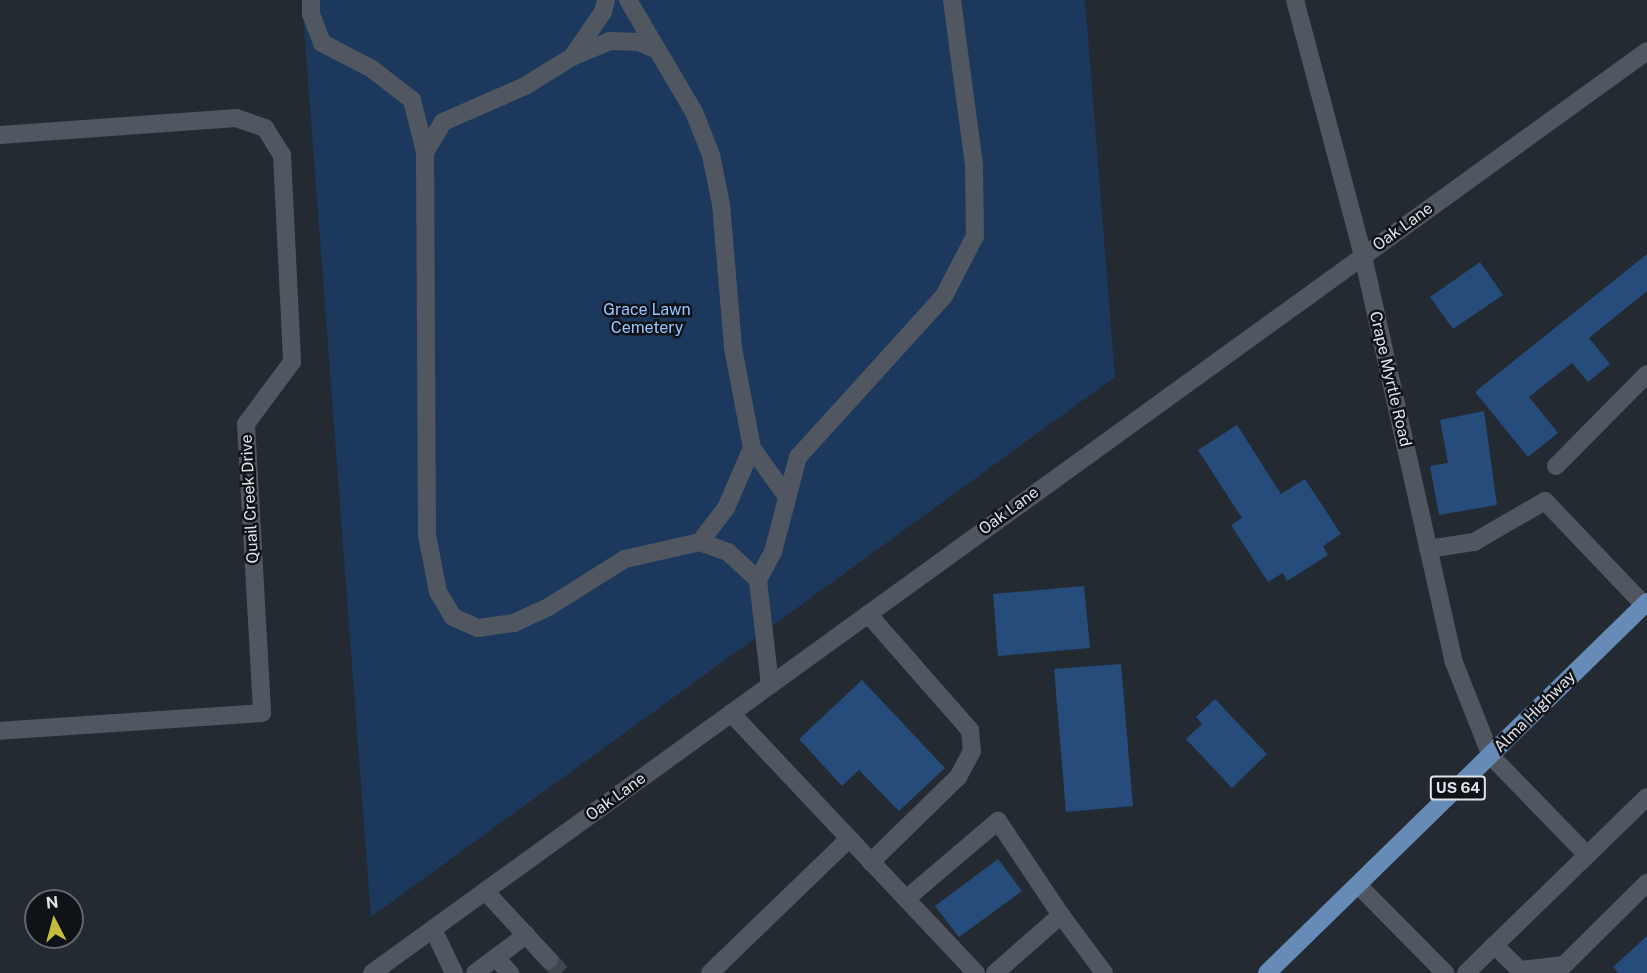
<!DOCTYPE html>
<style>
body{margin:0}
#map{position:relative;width:1647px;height:973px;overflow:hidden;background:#232a32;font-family:"Public Sans",sans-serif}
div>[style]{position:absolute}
.green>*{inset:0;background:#1c395d}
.building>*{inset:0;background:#254c7a}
.minor-tunnel>*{height:18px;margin-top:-9px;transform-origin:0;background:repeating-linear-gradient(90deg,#3f464d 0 18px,transparent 0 27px)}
.minor>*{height:18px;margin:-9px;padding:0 9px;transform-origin:9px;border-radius:9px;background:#505760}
.major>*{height:18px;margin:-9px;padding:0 9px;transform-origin:9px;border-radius:9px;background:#678bb7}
span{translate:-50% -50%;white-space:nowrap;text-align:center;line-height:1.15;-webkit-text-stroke:5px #0f1216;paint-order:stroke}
.shield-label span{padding:2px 4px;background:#0f1216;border:2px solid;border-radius:4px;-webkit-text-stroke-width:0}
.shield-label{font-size:15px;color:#dfe3e9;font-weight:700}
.street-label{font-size:16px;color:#dfe3e9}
.park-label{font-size:16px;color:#97c5ff}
.north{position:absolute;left:24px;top:889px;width:60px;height:60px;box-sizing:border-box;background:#0f1216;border:2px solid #62666a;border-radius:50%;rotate:354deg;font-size:16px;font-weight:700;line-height:24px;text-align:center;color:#dfe3e9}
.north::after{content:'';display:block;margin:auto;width:21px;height:27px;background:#c6bc3c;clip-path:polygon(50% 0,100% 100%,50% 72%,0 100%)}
</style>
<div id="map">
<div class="green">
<i style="clip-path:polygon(302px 0,1085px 0,1115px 377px,371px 917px)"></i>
</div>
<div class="building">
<i style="clip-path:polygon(1647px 254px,1647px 291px,1589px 338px,1610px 364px,1588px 382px,1572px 363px,1529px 397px,1558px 433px,1528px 457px,1475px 392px)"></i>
<i style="clip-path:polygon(1480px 262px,1503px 295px,1453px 329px,1430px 297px)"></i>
<i style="clip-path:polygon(1484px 411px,1497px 505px,1439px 515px,1430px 466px,1448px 463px,1440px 420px)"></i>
<i style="clip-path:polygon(1237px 425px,1281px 494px,1305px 479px,1341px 534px,1323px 546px,1328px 555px,1287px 581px,1283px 573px,1268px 582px,1231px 525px,1242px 518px,1198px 450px)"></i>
<i style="clip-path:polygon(1084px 586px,1090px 648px,998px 656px,993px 594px)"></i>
<i style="clip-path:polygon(1121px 664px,1133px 806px,1066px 812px,1054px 669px)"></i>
<i style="clip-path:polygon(862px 680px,945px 768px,899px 811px,859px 770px,842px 786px,799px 739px)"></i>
<i style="clip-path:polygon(1215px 699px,1267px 754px,1232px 788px,1186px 739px,1202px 724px,1196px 717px)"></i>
<i style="clip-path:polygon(998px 859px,1022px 891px,959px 937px,935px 906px)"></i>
<i style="clip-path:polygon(1647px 936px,1647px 973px,1618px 973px,1613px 967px)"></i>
</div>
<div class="minor-tunnel">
<i style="left:549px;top:960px;width:18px;rotate:47deg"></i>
</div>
<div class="minor">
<i style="left:311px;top:0;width:14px;rotate:90deg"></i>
<i style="left:311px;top:14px;width:31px;rotate:69deg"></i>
<i style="left:322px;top:43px;width:56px;rotate:27.5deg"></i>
<i style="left:372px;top:69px;width:51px;rotate:37.8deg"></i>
<i style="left:412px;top:100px;width:54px;rotate:76deg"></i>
<i style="left:425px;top:152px;width:383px;rotate:89.7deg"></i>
<i style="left:427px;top:535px;width:58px;rotate:79.1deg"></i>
<i style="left:438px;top:592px;width:29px;rotate:59deg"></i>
<i style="left:453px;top:617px;width:27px;rotate:24deg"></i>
<i style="left:478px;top:628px;width:36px;rotate:-8deg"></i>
<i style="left:514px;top:623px;width:40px;rotate:-25deg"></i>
<i style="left:550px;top:606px;width:89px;rotate:-32.1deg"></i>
<i style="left:625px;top:559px;width:77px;rotate:-12.8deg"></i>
<i style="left:700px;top:542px;width:30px;rotate:20deg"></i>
<i style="left:728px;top:552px;width:41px;rotate:43deg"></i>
<i style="left:758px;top:580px;width:106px;rotate:83.5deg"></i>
<i style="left:628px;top:0;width:130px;rotate:59.5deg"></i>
<i style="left:694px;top:112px;width:46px;rotate:68.4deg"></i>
<i style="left:711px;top:155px;width:50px;rotate:78.5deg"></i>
<i style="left:721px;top:204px;width:144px;rotate:85.2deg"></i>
<i style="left:733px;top:348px;width:102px;rotate:79.2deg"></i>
<i style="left:752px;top:448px;width:60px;rotate:54.5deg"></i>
<i style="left:1295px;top:0;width:265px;rotate:75.1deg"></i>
<i style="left:1363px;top:256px;width:414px;rotate:77.4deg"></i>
<i style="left:1453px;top:660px;width:103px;rotate:68.4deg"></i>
<i style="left:1491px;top:756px;width:138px;rotate:45.9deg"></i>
<i style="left:572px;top:57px;width:41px;rotate:-22.8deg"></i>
<i style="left:610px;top:41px;width:29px;rotate:2deg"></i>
<i style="left:639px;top:42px;width:20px;rotate:24deg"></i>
<i style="left:0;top:135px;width:237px;rotate:-4.1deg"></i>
<i style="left:236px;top:118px;width:31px;rotate:19deg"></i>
<i style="left:265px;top:128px;width:32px;rotate:58deg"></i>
<i style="left:282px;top:155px;width:207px;rotate:87.2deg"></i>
<i style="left:292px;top:362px;width:77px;rotate:126.6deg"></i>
<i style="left:246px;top:424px;width:289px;rotate:86.8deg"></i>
<i style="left:262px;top:713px;width:263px;rotate:176.1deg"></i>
<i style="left:425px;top:152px;width:35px;rotate:-59deg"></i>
<i style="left:443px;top:122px;width:90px;rotate:-23.7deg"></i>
<i style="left:525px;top:86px;width:55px;rotate:-31.7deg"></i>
<i style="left:572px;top:57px;width:55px;rotate:-55.4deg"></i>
<i style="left:603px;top:12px;width:12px;rotate:-76deg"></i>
<i style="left:1556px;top:466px;width:129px;rotate:-45.3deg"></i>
<i style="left:700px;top:542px;width:43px;rotate:-52.6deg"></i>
<i style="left:726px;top:508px;width:65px;rotate:-66.6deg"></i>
<i style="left:1428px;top:549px;width:47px;rotate:-8.7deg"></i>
<i style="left:1474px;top:542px;width:82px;rotate:-30deg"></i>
<i style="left:1545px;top:501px;width:144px;rotate:46.4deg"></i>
<i style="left:758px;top:580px;width:32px;rotate:-62deg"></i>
<i style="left:773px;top:552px;width:98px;rotate:-75.3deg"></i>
<i style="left:798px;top:457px;width:217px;rotate:-47.8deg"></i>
<i style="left:944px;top:296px;width:68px;rotate:-62.7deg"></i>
<i style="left:975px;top:236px;width:71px;rotate:-90.8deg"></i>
<i style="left:974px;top:165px;width:166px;rotate:-97.6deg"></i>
<i style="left:868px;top:614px;width:154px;rotate:48.7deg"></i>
<i style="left:970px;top:730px;width:21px;rotate:85deg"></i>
<i style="left:972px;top:751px;width:30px;rotate:118deg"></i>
<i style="left:958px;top:777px;width:122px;rotate:135.7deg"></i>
<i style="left:731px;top:713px;width:357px;rotate:46.7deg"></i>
<i style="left:1358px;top:885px;width:124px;rotate:45.3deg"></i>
<i style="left:485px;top:891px;width:94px;rotate:47.2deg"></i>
<i style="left:906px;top:899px;width:121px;rotate:-40.3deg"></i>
<i style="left:998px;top:821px;width:113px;rotate:56.2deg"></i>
<i style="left:433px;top:929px;width:49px;rotate:64.5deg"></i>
<i style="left:1494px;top:945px;width:40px;rotate:44deg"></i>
<i style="left:496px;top:958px;width:21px;rotate:47deg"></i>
<i style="left:1520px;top:970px;width:44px;rotate:-6.5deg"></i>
<i style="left:1564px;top:965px;width:117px;rotate:-44.7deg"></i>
<i style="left:372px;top:973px;width:1573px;rotate:-35.87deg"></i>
<i style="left:475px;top:973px;width:64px;rotate:-36.7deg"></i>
<i style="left:710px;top:973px;width:193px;rotate:-44deg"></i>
<i style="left:995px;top:973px;width:88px;rotate:-41.3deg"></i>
<i style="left:1061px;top:915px;width:72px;rotate:53.4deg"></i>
<i style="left:1466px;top:973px;width:252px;rotate:-44.2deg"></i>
</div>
<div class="major">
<i style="left:1267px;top:973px;width:531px;rotate:-44.31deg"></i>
</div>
<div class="shield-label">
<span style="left:1458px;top:788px">US 64</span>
</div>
<div class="street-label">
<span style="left:1403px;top:227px;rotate:-36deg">Oak Lane</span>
<span style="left:1390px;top:379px;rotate:77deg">Crape Myrtle Road</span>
<span style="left:250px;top:499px;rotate:-93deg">Quail Creek Drive</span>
<span style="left:1009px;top:511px;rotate:-36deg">Oak Lane</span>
<span style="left:1535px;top:712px;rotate:-45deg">Alma Highway</span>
<span style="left:616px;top:797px;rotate:-36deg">Oak Lane</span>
</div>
<div class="park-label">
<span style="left:647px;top:319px">Grace Lawn<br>Cemetery</span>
</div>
<div class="north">N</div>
</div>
